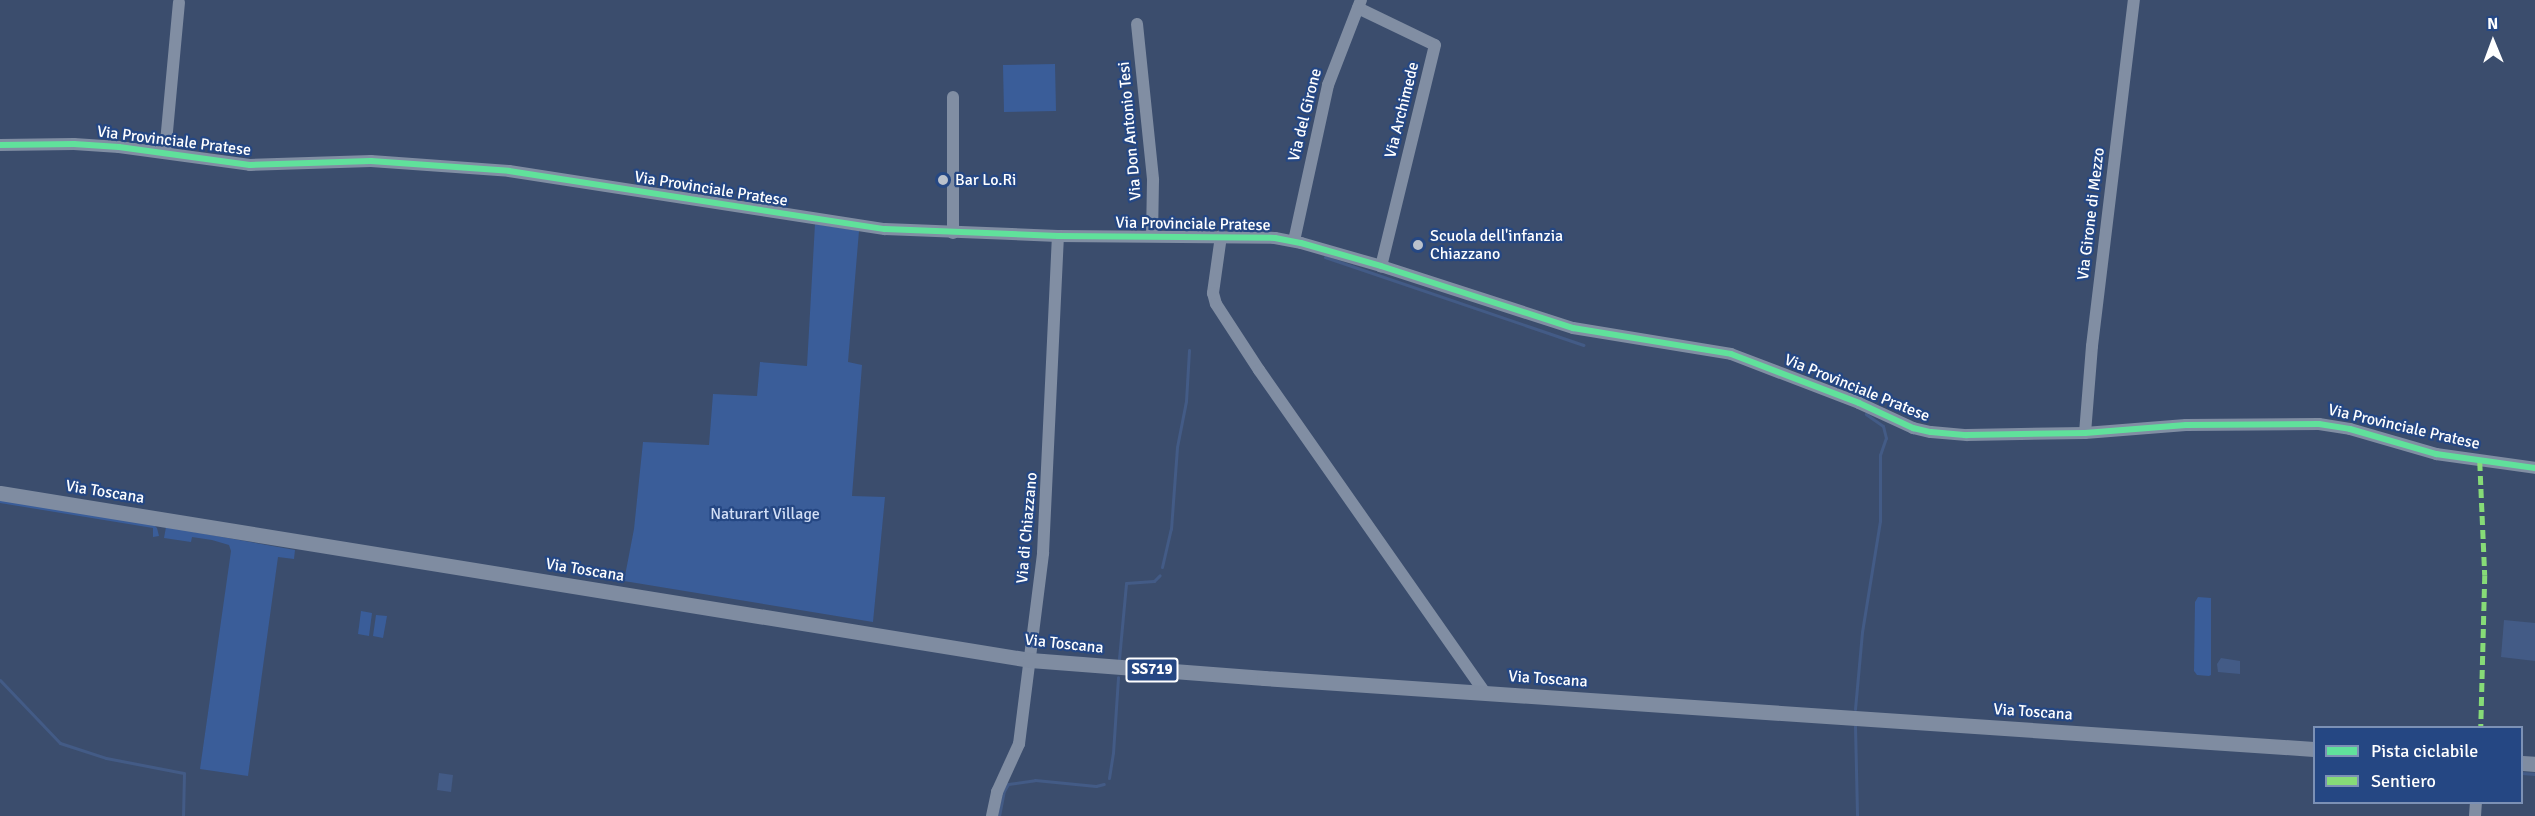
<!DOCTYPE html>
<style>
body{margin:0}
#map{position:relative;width:2535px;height:816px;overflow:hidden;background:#3b4d6d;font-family:Signika,sans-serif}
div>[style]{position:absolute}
.green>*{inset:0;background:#3a5d99}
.water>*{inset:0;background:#435b86}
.stream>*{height:3px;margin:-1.5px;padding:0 1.5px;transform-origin:1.5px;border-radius:1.5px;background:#435b86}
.minor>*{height:12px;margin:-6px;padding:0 6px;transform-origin:6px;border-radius:6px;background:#818ea3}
.major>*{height:15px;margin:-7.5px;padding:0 7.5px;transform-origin:7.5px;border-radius:7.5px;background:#7f8ca1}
.quiet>*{height:4.5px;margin-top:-2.25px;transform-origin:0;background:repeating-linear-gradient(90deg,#86db77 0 9px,transparent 0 13.5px)}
.cycleway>*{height:6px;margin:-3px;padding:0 3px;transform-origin:3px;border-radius:3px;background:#60e19b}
.dots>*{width:16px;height:16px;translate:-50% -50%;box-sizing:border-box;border:3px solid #254783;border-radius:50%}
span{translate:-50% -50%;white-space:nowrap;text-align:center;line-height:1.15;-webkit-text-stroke:4.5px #254783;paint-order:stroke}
.shield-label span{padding:2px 4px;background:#254783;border:2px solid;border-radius:4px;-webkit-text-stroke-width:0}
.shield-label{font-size:15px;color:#fff;font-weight:700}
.street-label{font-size:16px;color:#fff}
.poi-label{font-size:16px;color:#fff}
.left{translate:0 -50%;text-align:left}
.park-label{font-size:16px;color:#d2dff6}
.legend{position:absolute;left:2313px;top:726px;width:210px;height:78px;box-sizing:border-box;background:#254783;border:2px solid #7c91b5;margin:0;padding:8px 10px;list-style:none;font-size:18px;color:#fff}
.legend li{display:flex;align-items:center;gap:12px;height:30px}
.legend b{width:30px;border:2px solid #7c91b5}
.north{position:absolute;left:2463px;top:12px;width:60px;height:60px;-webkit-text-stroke:4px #254783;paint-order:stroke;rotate:359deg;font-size:16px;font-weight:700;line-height:24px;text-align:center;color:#fff}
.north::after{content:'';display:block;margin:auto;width:21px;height:27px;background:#fff;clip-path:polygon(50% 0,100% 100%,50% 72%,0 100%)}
</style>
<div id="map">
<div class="green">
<i style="clip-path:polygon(1055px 64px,1056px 111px,1004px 112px,1003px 65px)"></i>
<i style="clip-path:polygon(815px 224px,859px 231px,848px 362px,862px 365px,852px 496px,885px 497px,873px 622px,624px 581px,634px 529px,643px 442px,709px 445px,713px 394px,757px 396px,760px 362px,807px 366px)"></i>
<i style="clip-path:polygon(0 500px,154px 525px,157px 528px,159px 536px,153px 537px,153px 528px,0 503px)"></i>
<i style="clip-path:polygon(166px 527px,295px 550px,294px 559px,278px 557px,248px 776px,200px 769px,231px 551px,229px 545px,212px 540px,192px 537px,191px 542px,164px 538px)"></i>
<i style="clip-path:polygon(2198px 597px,2211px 598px,2211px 675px,2209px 676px,2197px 675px,2194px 671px,2195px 602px)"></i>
<i style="clip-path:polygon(361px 611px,372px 613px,369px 636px,358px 634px)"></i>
<i style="clip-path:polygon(376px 615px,387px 616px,383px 638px,373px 636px)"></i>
</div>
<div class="water">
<i style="clip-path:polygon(2504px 620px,2535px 623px,2535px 661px,2501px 657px)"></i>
<i style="clip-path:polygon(2221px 658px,2240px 661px,2240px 674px,2218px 672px,2217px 664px)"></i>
<i style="clip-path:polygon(439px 773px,453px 775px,451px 792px,437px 790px)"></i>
</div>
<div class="stream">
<i style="left:1325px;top:257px;width:273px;rotate:18.8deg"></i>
<i style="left:1162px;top:567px;width:39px;rotate:-77deg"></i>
<i style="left:1171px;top:529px;width:82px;rotate:-85.8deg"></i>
<i style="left:1177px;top:447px;width:47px;rotate:-78.9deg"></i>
<i style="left:1186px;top:401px;width:51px;rotate:-86.6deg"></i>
<i style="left:1119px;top:659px;width:76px;rotate:-84.7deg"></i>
<i style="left:1126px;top:583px;width:28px;rotate:-4deg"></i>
<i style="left:1154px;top:581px;width:8px;rotate:-45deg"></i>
<i style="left:0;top:680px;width:87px;rotate:46.4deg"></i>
<i style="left:60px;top:743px;width:48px;rotate:18.1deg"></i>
<i style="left:106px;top:758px;width:79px;rotate:10.9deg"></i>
<i style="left:184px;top:773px;width:43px;rotate:91.3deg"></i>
<i style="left:1855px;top:709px;width:77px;rotate:-84.8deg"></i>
<i style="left:1862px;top:632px;width:112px;rotate:-80.8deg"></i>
<i style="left:1880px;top:521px;width:66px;rotate:-90deg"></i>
<i style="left:1880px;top:455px;width:18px;rotate:-71deg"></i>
<i style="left:1886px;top:438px;width:12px;rotate:-104deg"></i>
<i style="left:1883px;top:426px;width:21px;rotate:-145deg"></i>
<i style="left:1855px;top:726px;width:90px;rotate:88.7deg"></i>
<i style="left:2522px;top:773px;width:13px;rotate:4deg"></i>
<i style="left:1109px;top:778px;width:25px;rotate:-81deg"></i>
<i style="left:1113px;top:753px;width:76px;rotate:-86.2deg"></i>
<i style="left:999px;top:816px;width:25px;rotate:-79deg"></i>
<i style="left:1004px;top:791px;width:8px;rotate:-60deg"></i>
<i style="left:1008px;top:784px;width:27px;rotate:-8deg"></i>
<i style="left:1035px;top:780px;width:61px;rotate:5.6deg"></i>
<i style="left:1096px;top:786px;width:8px;rotate:-14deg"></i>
</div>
<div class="minor">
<i style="left:1358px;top:8px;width:85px;rotate:25.7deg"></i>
<i style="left:1435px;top:45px;width:228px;rotate:103.7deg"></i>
<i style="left:1137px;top:24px;width:157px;rotate:84.1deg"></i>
<i style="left:1153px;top:180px;width:55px;rotate:91deg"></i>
<i style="left:0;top:145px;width:74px;rotate:-0.8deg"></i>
<i style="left:74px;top:144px;width:45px;rotate:3.8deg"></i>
<i style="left:119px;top:147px;width:132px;rotate:7.8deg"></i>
<i style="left:250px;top:165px;width:121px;rotate:-1.9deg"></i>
<i style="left:371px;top:161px;width:138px;rotate:4.1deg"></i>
<i style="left:509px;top:171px;width:380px;rotate:8.8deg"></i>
<i style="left:885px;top:229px;width:173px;rotate:2.3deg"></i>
<i style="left:1058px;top:236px;width:217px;rotate:0.5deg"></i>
<i style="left:1275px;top:238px;width:26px;rotate:11deg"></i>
<i style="left:1301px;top:243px;width:83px;rotate:16deg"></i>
<i style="left:1381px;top:266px;width:202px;rotate:17.9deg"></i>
<i style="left:1573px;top:328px;width:160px;rotate:9.3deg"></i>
<i style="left:1731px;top:354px;width:137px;rotate:20.9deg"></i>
<i style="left:1859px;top:403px;width:60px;rotate:24.8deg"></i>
<i style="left:1913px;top:428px;width:18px;rotate:13deg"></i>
<i style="left:1931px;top:432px;width:36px;rotate:5deg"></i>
<i style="left:1967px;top:435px;width:118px;rotate:-1deg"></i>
<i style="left:2085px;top:433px;width:101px;rotate:-4.5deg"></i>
<i style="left:2186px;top:425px;width:133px;rotate:-0.4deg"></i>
<i style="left:2319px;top:424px;width:31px;rotate:9deg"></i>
<i style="left:2350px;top:429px;width:90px;rotate:16.2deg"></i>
<i style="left:2436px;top:454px;width:100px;rotate:8deg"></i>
<i style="left:165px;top:153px;width:151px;rotate:-84.7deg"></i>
<i style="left:953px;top:233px;width:136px;rotate:-90deg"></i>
<i style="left:1221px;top:236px;width:58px;rotate:98deg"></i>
<i style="left:1213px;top:293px;width:11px;rotate:75deg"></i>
<i style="left:1216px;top:304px;width:79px;rotate:56.9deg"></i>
<i style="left:1259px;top:370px;width:394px;rotate:55deg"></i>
<i style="left:1294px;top:241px;width:160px;rotate:-77.7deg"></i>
<i style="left:1328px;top:85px;width:91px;rotate:-68.8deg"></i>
<i style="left:2085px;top:433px;width:87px;rotate:-85.4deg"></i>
<i style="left:2092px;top:346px;width:349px;rotate:-83.1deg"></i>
<i style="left:992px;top:816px;width:25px;rotate:-78deg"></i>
<i style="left:997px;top:792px;width:53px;rotate:-65.4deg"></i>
<i style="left:1019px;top:744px;width:193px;rotate:-82.8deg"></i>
<i style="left:1043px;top:553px;width:317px;rotate:-87.3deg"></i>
<i style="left:2475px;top:816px;width:14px;rotate:-86deg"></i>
</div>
<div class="major">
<i style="left:0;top:493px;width:1043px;rotate:9.21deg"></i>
<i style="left:1030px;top:660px;width:235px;rotate:4.4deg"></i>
<i style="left:1264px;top:678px;width:1052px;rotate:3.87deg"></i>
<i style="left:2522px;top:763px;width:13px;rotate:4deg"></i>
</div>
<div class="quiet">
<i style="left:2480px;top:462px;width:113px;rotate:87.5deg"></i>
<i style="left:2485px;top:575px;width:153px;rotate:91.5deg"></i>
</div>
<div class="cycleway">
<i style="left:0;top:145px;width:74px;rotate:-0.8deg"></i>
<i style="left:74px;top:144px;width:45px;rotate:3.8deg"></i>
<i style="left:119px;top:147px;width:132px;rotate:7.8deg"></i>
<i style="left:250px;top:165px;width:121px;rotate:-1.9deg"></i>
<i style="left:371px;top:161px;width:138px;rotate:4.1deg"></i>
<i style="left:509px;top:171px;width:380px;rotate:8.8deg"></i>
<i style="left:885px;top:229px;width:173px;rotate:2.3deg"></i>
<i style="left:1058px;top:236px;width:217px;rotate:0.5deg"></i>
<i style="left:1275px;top:238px;width:26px;rotate:11deg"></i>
<i style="left:1301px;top:243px;width:83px;rotate:16deg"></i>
<i style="left:1381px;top:266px;width:202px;rotate:17.9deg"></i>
<i style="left:1573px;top:328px;width:160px;rotate:9.3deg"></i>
<i style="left:1731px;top:354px;width:137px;rotate:20.9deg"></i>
<i style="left:1859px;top:403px;width:60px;rotate:24.8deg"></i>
<i style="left:1913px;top:428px;width:18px;rotate:13deg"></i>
<i style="left:1931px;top:432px;width:36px;rotate:5deg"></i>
<i style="left:1967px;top:435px;width:118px;rotate:-1deg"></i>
<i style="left:2085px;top:433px;width:101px;rotate:-4.5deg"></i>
<i style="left:2186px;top:425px;width:133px;rotate:-0.4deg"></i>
<i style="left:2319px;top:424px;width:31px;rotate:9deg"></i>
<i style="left:2350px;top:429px;width:90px;rotate:16.2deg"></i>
<i style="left:2436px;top:454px;width:100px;rotate:8deg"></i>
</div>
<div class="dots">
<i style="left:943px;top:180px;background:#bac1cc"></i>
<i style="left:1418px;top:245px;background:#bac1cc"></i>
</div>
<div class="shield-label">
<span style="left:1152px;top:670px">SS719</span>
</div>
<div class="street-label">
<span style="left:1402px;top:110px;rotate:-76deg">Via Archimede</span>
<span style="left:1305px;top:115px;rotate:-76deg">Via del Girone</span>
<span style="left:1130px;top:131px;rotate:-95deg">Via Don Antonio Tesi</span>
<span style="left:174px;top:141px;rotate:7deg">Via Provinciale Pratese</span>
<span style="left:711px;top:189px;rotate:9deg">Via Provinciale Pratese</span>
<span style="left:2091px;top:214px;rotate:-83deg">Via Girone di Mezzo</span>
<span style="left:1193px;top:224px;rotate:1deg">Via Provinciale Pratese</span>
<span style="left:1857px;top:388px;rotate:22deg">Via Provinciale Pratese</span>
<span style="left:2404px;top:427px;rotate:13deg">Via Provinciale Pratese</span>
<span style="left:105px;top:492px;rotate:9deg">Via Toscana</span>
<span style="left:1027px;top:528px;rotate:-85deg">Via di Chiazzano</span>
<span style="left:585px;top:570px;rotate:9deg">Via Toscana</span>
<span style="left:1064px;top:644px;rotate:6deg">Via Toscana</span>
<span style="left:1548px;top:679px;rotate:4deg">Via Toscana</span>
<span style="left:2033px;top:712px;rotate:4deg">Via Toscana</span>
</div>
<div class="poi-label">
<span class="left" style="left:955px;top:180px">Bar Lo.Ri</span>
<span class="left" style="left:1430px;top:245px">Scuola dell'infanzia<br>Chiazzano</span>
</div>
<div class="park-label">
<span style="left:765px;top:514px">Naturart Village</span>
</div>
<ul class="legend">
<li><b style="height:8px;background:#60e19b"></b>Pista ciclabile</li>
<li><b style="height:8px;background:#86db77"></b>Sentiero</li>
</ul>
<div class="north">N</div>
</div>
